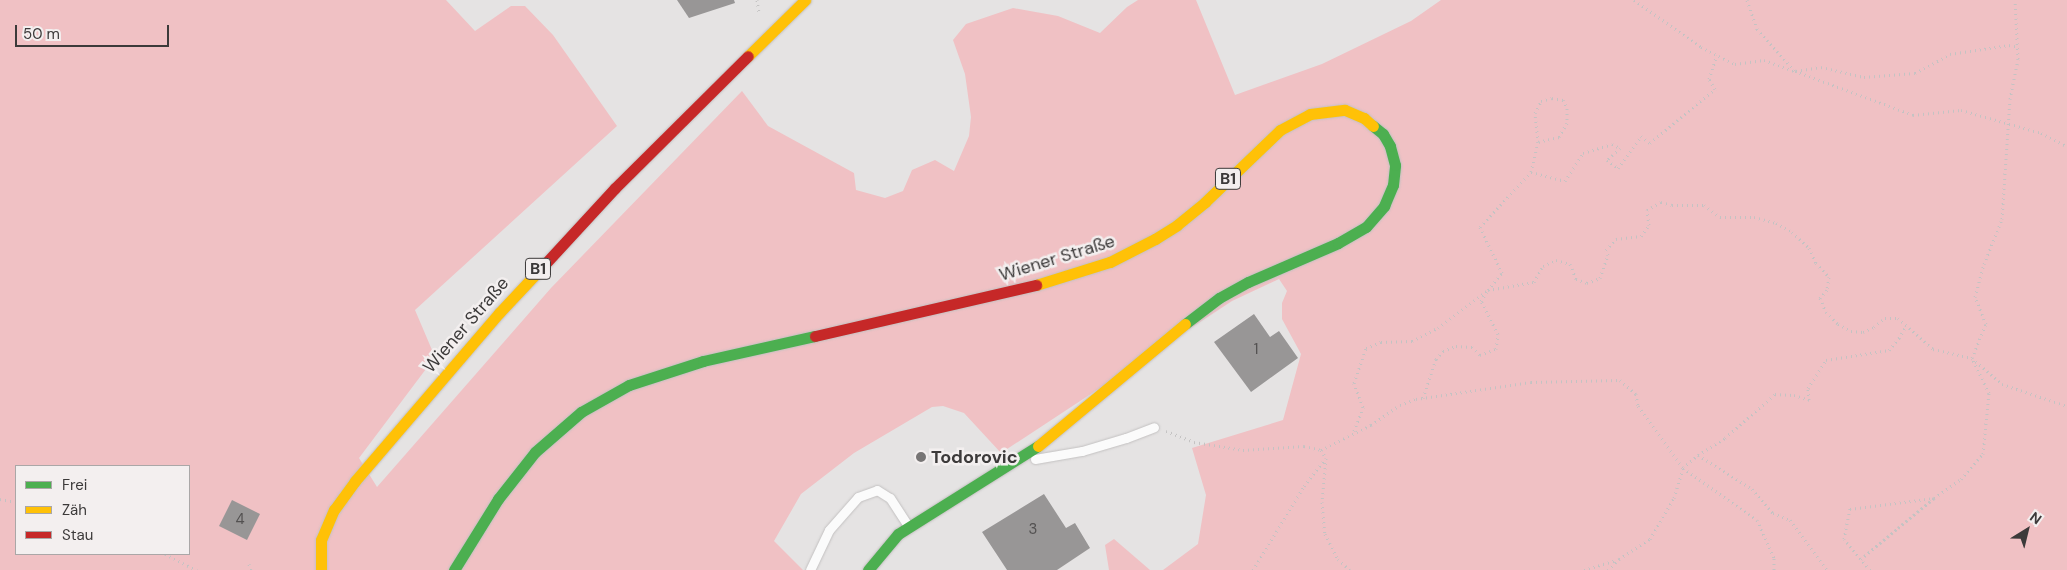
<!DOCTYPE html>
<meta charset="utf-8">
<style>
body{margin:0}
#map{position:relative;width:2067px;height:570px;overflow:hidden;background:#e5e3e3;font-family:"DM Sans",sans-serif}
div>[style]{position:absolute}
.green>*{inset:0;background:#f0c1c4}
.building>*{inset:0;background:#989696}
.path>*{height:3px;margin-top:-1.5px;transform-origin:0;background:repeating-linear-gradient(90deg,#c4c3c3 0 1px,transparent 0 5px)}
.roads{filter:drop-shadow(0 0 1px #c3c1c1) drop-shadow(0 0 1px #c3c1c1)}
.lane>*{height:9px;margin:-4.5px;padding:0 4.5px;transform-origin:4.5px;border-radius:4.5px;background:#fbfbfb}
.fast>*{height:11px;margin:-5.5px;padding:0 5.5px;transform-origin:5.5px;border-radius:5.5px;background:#4caf50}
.slow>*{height:11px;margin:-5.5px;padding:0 5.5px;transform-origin:5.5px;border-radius:5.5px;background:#ffc107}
.jam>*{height:11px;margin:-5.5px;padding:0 5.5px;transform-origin:5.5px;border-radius:5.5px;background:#c62828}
.dots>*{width:14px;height:14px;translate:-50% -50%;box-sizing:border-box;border:2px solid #f3efef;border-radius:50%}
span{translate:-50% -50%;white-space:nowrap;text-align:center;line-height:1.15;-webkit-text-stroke:5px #f3efef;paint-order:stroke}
.number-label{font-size:15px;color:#535151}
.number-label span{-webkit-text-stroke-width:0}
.shield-label span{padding:1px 4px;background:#f3efef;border:1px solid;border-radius:4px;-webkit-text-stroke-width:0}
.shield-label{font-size:16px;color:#3c3a3a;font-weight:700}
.street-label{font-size:18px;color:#3c3a3a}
.poi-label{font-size:18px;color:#3c3a3a;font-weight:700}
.left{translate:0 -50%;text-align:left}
.legend{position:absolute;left:15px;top:465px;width:175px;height:90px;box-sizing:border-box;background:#f3efef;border:1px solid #aaa7a7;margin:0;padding:6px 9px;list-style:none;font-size:15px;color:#3c3a3a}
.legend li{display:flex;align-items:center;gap:10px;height:25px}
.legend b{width:25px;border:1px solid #aaa7a7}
.north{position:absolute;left:2002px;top:505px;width:50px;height:50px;-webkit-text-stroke:4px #f3efef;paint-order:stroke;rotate:36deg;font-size:14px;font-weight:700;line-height:20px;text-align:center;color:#3c3a3a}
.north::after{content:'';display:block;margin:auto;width:18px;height:22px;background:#3c3a3a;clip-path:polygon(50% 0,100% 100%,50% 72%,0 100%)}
.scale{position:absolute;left:15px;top:25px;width:154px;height:22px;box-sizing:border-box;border:2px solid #3c3a3a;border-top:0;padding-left:6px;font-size:15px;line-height:18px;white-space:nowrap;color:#3c3a3a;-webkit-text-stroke:4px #f3efef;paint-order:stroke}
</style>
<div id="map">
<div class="green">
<i style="clip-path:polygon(evenodd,0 0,446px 0,475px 31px,511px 6px,525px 6px,553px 35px,617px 126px,415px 310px,435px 357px,359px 458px,377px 487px,551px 288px,742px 91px,768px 126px,854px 173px,856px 190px,885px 198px,903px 191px,912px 170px,935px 160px,954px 171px,969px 136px,971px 117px,965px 74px,953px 40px,966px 24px,1013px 8px,1058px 16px,1100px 33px,1127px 7px,1138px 0,1196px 0,1235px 95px,1322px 64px,1411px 21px,1441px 0,2067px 0,2067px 570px,1163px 570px,1198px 544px,1206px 495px,1192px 448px,1283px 420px,1301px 354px,1282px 319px,1282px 303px,1287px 291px,1279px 279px,1232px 301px,1001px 453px,964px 413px,943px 406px,932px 407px,854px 453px,801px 494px,774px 541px,803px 570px,0 570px,0 0,16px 466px,189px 466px,189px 554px,16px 554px,16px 466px)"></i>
<i style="clip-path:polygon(1114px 539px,1150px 570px,1109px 570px,1105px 545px)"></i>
</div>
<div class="building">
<i style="clip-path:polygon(677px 0,734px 0,735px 3px,689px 18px)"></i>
<i style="clip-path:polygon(1254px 314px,1270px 337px,1279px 331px,1298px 358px,1251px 392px,1214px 342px)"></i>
<i style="clip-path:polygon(1044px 494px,1066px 528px,1075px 523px,1090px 548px,1057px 570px,1007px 570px,982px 532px)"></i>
<i style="clip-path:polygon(232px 500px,260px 514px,247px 540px,219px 526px)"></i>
</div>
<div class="path">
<i style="left:757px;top:0;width:12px;rotate:81deg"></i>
<i style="left:1634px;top:0;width:82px;rotate:35deg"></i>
<i style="left:1701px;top:47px;width:38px;rotate:27deg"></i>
<i style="left:1735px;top:64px;width:29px;rotate:-8deg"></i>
<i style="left:1764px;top:60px;width:33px;rotate:20deg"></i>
<i style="left:1747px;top:0;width:31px;rotate:71deg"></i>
<i style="left:1757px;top:29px;width:57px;rotate:47.9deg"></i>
<i style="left:1795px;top:71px;width:126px;rotate:20.4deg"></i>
<i style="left:1913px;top:115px;width:48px;rotate:-5.9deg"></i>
<i style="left:1961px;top:110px;width:83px;rotate:16deg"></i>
<i style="left:2041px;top:133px;width:29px;rotate:27deg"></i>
<i style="left:1796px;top:71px;width:25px;rotate:-9deg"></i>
<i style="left:1821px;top:67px;width:44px;rotate:13.1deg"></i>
<i style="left:1864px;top:77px;width:51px;rotate:-4.5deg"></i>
<i style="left:1915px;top:73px;width:40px;rotate:-28deg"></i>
<i style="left:1950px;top:54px;width:60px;rotate:-8.7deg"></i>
<i style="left:2009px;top:45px;width:9px;rotate:13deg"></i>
<i style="left:1531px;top:172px;width:35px;rotate:15deg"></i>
<i style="left:1565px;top:181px;width:33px;rotate:-57deg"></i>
<i style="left:1583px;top:153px;width:30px;rotate:-17deg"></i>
<i style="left:1612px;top:144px;width:9px;rotate:27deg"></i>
<i style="left:1620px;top:148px;width:18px;rotate:137deg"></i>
<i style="left:1607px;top:160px;width:14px;rotate:36deg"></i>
<i style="left:1618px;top:168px;width:39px;rotate:-54deg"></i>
<i style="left:1641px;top:136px;width:11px;rotate:38deg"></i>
<i style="left:1650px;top:143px;width:85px;rotate:-39.7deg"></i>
<i style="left:1715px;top:89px;width:12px;rotate:-121deg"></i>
<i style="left:1709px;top:79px;width:25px;rotate:-72deg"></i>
<i style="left:1423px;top:398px;width:41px;rotate:-71.6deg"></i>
<i style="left:1436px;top:359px;width:11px;rotate:-49deg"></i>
<i style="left:1443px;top:351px;width:14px;rotate:-21deg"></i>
<i style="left:1456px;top:346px;width:16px;rotate:4deg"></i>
<i style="left:1472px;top:347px;width:11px;rotate:45deg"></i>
<i style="left:1480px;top:355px;width:17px;rotate:-21deg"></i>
<i style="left:1496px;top:349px;width:15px;rotate:-82deg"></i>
<i style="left:1498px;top:334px;width:37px;rotate:-117deg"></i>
<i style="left:1481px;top:301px;width:13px;rotate:-58deg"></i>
<i style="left:1488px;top:290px;width:47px;rotate:-9.9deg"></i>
<i style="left:1534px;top:282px;width:18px;rotate:-61deg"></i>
<i style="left:1543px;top:266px;width:14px;rotate:-25deg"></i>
<i style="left:1556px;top:260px;width:15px;rotate:16deg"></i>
<i style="left:1570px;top:264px;width:16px;rotate:68deg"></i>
<i style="left:1576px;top:279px;width:12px;rotate:20deg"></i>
<i style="left:1587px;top:283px;width:14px;rotate:-21deg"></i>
<i style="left:1600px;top:278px;width:24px;rotate:-71deg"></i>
<i style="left:1608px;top:255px;width:5px;rotate:-112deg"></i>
<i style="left:1606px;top:250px;width:15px;rotate:-48deg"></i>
<i style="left:1616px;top:239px;width:25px;rotate:-7deg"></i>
<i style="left:1641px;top:236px;width:14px;rotate:-54deg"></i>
<i style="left:1649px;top:225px;width:15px;rotate:-98deg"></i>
<i style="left:1647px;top:210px;width:16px;rotate:-30deg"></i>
<i style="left:1661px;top:202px;width:11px;rotate:15deg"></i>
<i style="left:1672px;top:205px;width:32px"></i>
<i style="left:1704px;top:205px;width:20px;rotate:37deg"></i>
<i style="left:1720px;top:217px;width:34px"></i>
<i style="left:1754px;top:217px;width:23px;rotate:15deg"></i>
<i style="left:1776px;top:223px;width:18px;rotate:29deg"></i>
<i style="left:1792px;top:232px;width:23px;rotate:43deg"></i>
<i style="left:1809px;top:248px;width:17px;rotate:65deg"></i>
<i style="left:1816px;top:263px;width:19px;rotate:47deg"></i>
<i style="left:1829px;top:277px;width:13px;rotate:99deg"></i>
<i style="left:1827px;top:290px;width:11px;rotate:131deg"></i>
<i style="left:1820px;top:298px;width:15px;rotate:67deg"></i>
<i style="left:1826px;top:312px;width:17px;rotate:45deg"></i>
<i style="left:1838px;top:324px;width:15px;rotate:28deg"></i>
<i style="left:1851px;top:331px;width:12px;rotate:5deg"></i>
<i style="left:1863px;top:332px;width:12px;rotate:-24deg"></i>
<i style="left:1874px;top:327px;width:14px;rotate:-39deg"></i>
<i style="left:1885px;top:318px;width:13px"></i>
<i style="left:1898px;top:318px;width:47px;rotate:41.5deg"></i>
<i style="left:1933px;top:349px;width:40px;rotate:13deg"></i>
<i style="left:1972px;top:358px;width:40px;rotate:41deg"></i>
<i style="left:2002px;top:384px;width:69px;rotate:18.7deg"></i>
<i style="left:1166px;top:431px;width:30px;rotate:21deg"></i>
<i style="left:1194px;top:442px;width:50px;rotate:9.3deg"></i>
<i style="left:1243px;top:450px;width:61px;rotate:-3.8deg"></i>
<i style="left:1304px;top:446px;width:17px;rotate:13deg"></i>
<i style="left:1321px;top:450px;width:9px;rotate:58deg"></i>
<i style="left:1326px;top:458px;width:44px;rotate:95.2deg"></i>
<i style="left:1322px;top:502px;width:32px;rotate:85deg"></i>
<i style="left:1325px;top:534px;width:28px;rotate:63deg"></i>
<i style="left:1338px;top:559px;width:16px;rotate:43deg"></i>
<i style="left:1354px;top:431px;width:26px;rotate:-69deg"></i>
<i style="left:1363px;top:407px;width:26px;rotate:-111deg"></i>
<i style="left:1354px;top:383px;width:37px;rotate:-71deg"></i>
<i style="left:1366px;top:348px;width:16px;rotate:-22deg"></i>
<i style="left:1381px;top:342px;width:31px;rotate:-2deg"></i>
<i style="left:1412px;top:341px;width:29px;rotate:-27deg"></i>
<i style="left:1438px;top:328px;width:63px;rotate:-37.2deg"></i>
<i style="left:1488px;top:290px;width:22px;rotate:-51deg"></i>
<i style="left:1502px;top:273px;width:51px;rotate:-115.6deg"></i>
<i style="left:1480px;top:227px;width:75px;rotate:-47.2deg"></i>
<i style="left:1531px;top:172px;width:31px;rotate:-77deg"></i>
<i style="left:1538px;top:142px;width:29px;rotate:-96deg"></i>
<i style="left:1535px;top:113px;width:13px;rotate:-63deg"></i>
<i style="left:1541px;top:101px;width:11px;rotate:-15deg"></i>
<i style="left:1552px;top:98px;width:11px;rotate:10deg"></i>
<i style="left:1563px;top:100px;width:9px;rotate:63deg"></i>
<i style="left:1567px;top:108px;width:15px;rotate:90deg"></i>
<i style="left:1567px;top:123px;width:16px;rotate:120deg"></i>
<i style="left:1559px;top:137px;width:22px;rotate:167deg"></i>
<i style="left:1321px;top:450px;width:56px;rotate:-26.6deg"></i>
<i style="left:1371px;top:425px;width:35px;rotate:-35deg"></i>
<i style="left:1400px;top:405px;width:17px;rotate:-21deg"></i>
<i style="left:1416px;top:399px;width:116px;rotate:-8.4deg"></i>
<i style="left:1531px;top:382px;width:89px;rotate:-1.3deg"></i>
<i style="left:1620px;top:380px;width:21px;rotate:41deg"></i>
<i style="left:1636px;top:394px;width:12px;rotate:81deg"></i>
<i style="left:1638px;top:406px;width:77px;rotate:54deg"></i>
<i style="left:1683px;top:468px;width:90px;rotate:35.1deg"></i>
<i style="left:1757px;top:520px;width:42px;rotate:65.9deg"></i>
<i style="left:1774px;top:558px;width:12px;rotate:90deg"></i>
<i style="left:1698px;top:455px;width:32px;rotate:-32deg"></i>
<i style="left:1725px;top:438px;width:67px;rotate:-41.3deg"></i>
<i style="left:1775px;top:394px;width:19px;rotate:3deg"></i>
<i style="left:1794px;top:395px;width:16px;rotate:18deg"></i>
<i style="left:1809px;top:400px;width:12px;rotate:-95deg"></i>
<i style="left:1808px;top:388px;width:33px;rotate:-57deg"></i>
<i style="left:1826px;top:360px;width:64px;rotate:-9deg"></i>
<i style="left:1889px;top:350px;width:16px;rotate:-50deg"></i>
<i style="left:1899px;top:338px;width:14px;rotate:-60deg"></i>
<i style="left:1934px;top:498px;width:95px;rotate:140.1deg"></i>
<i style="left:1861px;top:559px;width:48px;rotate:-40deg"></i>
<i style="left:1898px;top:528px;width:47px;rotate:-39.8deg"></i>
<i style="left:0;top:499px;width:16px;rotate:11deg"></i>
<i style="left:165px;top:554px;width:36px;rotate:27deg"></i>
<i style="left:249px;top:564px;width:6px;rotate:72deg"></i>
<i style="left:1253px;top:570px;width:98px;rotate:-58.7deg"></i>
<i style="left:1304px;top:486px;width:34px;rotate:-52deg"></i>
<i style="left:1584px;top:570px;width:34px;rotate:-17deg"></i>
<i style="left:1608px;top:570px;width:16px;rotate:-45deg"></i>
<i style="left:1619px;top:559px;width:37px;rotate:-33deg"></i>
<i style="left:1650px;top:539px;width:48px;rotate:-59.7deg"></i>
<i style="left:1674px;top:498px;width:31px;rotate:-73deg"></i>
<i style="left:1683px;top:468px;width:20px;rotate:-41deg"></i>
<i style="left:1698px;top:455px;width:64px;rotate:32.2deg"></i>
<i style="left:1752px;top:489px;width:32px;rotate:49deg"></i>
<i style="left:1773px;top:513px;width:18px;rotate:22deg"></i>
<i style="left:1790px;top:520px;width:62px;rotate:53.5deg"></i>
<i style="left:1870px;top:570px;width:40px;rotate:-130deg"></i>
<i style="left:1844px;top:539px;width:31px;rotate:-79deg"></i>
<i style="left:1850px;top:509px;width:85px;rotate:-7.5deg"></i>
<i style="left:1934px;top:498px;width:33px;rotate:-35deg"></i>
<i style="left:1961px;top:479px;width:33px;rotate:-49deg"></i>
<i style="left:1983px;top:454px;width:61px;rotate:-84.4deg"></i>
<i style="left:1989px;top:393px;width:39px;rotate:-116deg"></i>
<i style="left:1972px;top:358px;width:37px;rotate:-68deg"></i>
<i style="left:1986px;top:324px;width:29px;rotate:-112deg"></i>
<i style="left:1975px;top:297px;width:34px;rotate:-75deg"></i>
<i style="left:1984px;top:264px;width:48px;rotate:-68.2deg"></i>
<i style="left:2002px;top:219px;width:120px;rotate:-86.2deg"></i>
<i style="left:2010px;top:99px;width:41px;rotate:-78.7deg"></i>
<i style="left:2018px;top:59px;width:59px;rotate:-92.9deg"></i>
</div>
<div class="roads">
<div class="lane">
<i style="left:1035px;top:459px;width:48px;rotate:-9.7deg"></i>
<i style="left:1082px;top:451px;width:46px;rotate:-16.5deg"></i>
<i style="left:1126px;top:438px;width:30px;rotate:-21deg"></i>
<i style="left:810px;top:570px;width:44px;rotate:-64.6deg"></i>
<i style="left:829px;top:530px;width:44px;rotate:-48.7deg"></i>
<i style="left:858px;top:497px;width:20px;rotate:-20deg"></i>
<i style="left:877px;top:490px;width:15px;rotate:32deg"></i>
<i style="left:890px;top:498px;width:31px;rotate:57deg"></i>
</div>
<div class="fast">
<i style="left:1185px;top:324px;width:43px;rotate:-37.4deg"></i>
<i style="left:1219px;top:298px;width:33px;rotate:-29deg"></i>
<i style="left:1248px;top:282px;width:98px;rotate:-23.4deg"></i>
<i style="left:1338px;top:243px;width:32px;rotate:-30deg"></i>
<i style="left:1366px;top:227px;width:28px;rotate:-49deg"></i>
<i style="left:1384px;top:206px;width:23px;rotate:-67deg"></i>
<i style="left:1393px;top:185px;width:20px;rotate:-84deg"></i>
<i style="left:1395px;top:165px;width:20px;rotate:-105deg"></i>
<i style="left:1390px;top:146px;width:14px;rotate:-120deg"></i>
<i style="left:1383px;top:134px;width:13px;rotate:-141deg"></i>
<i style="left:454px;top:570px;width:84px;rotate:-58.2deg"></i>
<i style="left:498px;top:499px;width:60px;rotate:-51.8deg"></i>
<i style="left:535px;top:452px;width:61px;rotate:-41deg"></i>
<i style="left:581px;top:412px;width:55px;rotate:-29.4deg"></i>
<i style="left:629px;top:385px;width:78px;rotate:-18deg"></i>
<i style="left:703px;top:361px;width:115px;rotate:-12.6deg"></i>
<i style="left:868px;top:570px;width:47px;rotate:-50.2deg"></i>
<i style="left:898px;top:534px;width:165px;rotate:-32.2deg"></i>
</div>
<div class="slow">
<i style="left:748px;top:56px;width:80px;rotate:-44.5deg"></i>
<i style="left:1036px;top:285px;width:77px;rotate:-17.3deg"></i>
<i style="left:1110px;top:262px;width:51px;rotate:-27.1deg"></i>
<i style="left:1155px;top:239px;width:26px;rotate:-32deg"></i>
<i style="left:1177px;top:225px;width:36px;rotate:-39deg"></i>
<i style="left:1205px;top:202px;width:104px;rotate:-43.8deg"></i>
<i style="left:1280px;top:130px;width:34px;rotate:-28deg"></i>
<i style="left:1310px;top:114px;width:35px;rotate:-7deg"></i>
<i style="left:1345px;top:110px;width:21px;rotate:23deg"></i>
<i style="left:1364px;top:118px;width:12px;rotate:42deg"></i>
<i style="left:1038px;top:446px;width:191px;rotate:-39.7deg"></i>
<i style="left:321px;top:570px;width:30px;rotate:-90deg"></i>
<i style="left:321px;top:540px;width:33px;rotate:-67deg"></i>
<i style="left:334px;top:510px;width:36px;rotate:-54deg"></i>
<i style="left:355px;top:481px;width:221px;rotate:-49.4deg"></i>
<i style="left:499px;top:313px;width:66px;rotate:-46.8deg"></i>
</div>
<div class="jam">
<i style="left:544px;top:265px;width:105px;rotate:-47.3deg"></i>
<i style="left:615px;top:188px;width:187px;rotate:-44.8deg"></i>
<i style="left:815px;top:336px;width:227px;rotate:-13deg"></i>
</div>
</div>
<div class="dots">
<i style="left:921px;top:457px;background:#777575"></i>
</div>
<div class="number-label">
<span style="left:1256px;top:350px">1</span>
<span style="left:240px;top:520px">4</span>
<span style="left:1033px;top:530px">3</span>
</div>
<div class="shield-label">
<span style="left:1228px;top:179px">B1</span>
<span style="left:538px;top:269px">B1</span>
</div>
<div class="street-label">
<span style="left:1057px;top:258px;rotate:-17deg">Wiener Straße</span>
<span style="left:466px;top:325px;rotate:-49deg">Wiener Straße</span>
</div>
<div class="poi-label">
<span class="left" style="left:931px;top:457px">Todorovic</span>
</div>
<ul class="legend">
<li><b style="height:6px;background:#4caf50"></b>Frei</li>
<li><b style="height:6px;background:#ffc107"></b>Zäh</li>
<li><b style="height:6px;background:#c62828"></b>Stau</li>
</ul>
<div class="north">N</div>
<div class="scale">50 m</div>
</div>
